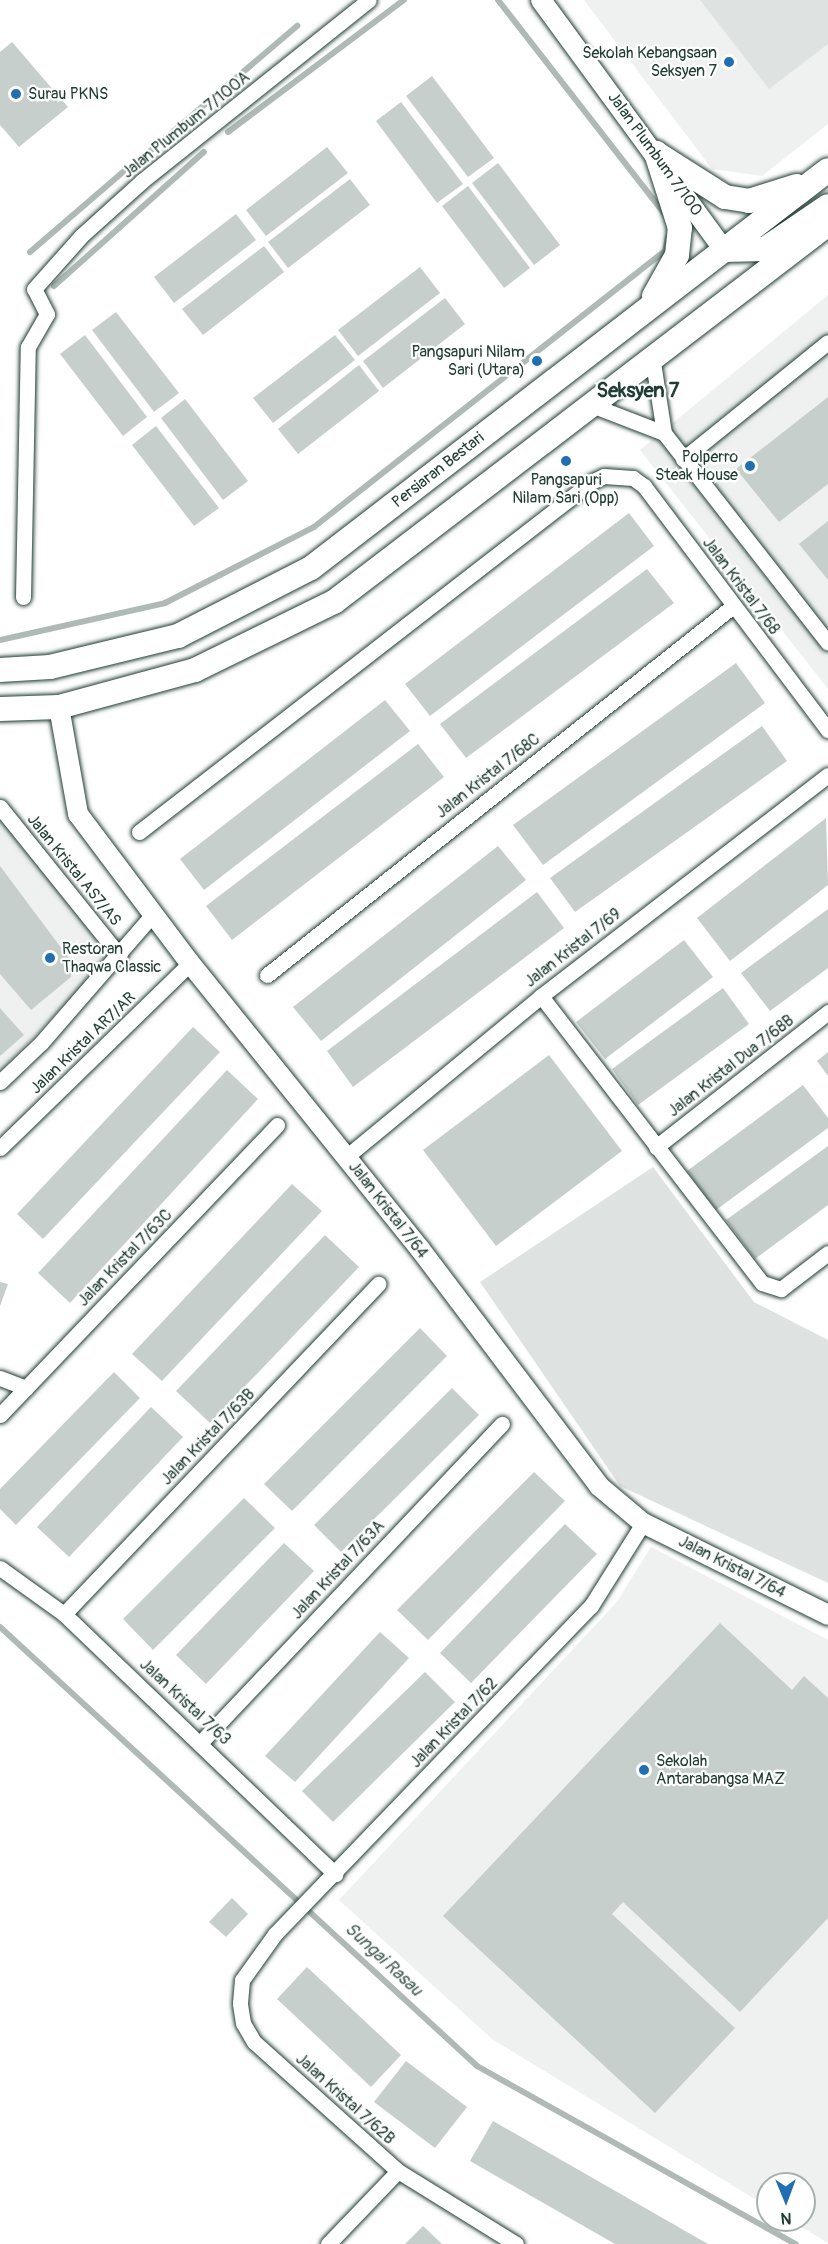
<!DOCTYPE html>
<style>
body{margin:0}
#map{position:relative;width:828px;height:2244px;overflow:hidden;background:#fff;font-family:Pangolin,sans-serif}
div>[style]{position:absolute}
.built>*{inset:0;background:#eef1f0}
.green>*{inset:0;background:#dee3e2}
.stream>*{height:6px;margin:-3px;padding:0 3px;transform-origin:3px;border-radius:3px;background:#afbab7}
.building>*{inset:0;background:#c7cfcc}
.roads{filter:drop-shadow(0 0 2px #1f3d34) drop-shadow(0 0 2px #1f3d34)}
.minor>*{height:15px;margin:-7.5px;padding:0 7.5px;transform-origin:7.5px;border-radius:7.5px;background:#fff}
.tertiary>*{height:20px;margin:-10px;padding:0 10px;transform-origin:10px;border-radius:10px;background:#fff}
.primary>*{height:24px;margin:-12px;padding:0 12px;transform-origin:12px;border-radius:12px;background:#fff}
.dots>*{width:16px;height:16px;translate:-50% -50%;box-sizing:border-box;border:3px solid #fff;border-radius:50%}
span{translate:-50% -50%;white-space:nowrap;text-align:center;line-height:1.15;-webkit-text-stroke:4.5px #fff;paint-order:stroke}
.poi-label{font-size:16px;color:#1f3d34}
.right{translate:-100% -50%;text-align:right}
.left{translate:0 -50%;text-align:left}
.street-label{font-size:16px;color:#1f3d34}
.water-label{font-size:18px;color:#4a625b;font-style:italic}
.quarter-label{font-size:20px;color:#1f3d34;font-weight:700}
.north{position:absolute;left:756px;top:2172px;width:60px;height:60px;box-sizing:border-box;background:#fff;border:2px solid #a5b1ae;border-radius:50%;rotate:179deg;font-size:16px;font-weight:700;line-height:24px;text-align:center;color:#1f3d34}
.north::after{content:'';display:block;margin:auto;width:21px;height:27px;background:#1f6fb2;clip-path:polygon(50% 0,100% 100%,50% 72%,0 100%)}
</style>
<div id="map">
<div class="built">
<i style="clip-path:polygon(584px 0,828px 0,828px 124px,762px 176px,712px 169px)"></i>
<i style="clip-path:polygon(828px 295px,828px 689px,640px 450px)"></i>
<i style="clip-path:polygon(0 819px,111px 957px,0 1071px)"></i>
<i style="clip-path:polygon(651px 1547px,828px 1640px,828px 2243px,790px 2220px,804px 2220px,804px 2184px,768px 2184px,768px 2207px,492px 2039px,339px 1900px,616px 1603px)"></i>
</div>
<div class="green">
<i style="clip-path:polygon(700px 0,828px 0,828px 44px,769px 89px)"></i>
<i style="clip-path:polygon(653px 1167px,754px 1302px,828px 1340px,828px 1583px,620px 1486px,480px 1282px)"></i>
</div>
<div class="stream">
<i style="left:498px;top:0;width:274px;rotate:52.1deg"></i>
<i style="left:228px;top:132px;width:220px;rotate:-36.9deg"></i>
<i style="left:142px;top:158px;width:204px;rotate:-40.4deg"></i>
<i style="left:30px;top:252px;width:123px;rotate:-40.7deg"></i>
<i style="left:54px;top:286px;width:201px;rotate:-41.8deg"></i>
<i style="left:0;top:640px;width:169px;rotate:-12.6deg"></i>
<i style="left:165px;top:603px;width:167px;rotate:-27deg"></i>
<i style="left:314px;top:527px;width:447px;rotate:-38.2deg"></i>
<i style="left:665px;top:251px;width:14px;rotate:-78deg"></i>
<i style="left:0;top:1627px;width:648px;rotate:42.62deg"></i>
<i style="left:477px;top:2066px;width:365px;rotate:29.2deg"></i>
</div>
<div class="building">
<i style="clip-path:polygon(12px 42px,68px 107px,19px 147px,0 125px,0 52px)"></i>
<i style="clip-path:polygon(432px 76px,494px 158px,468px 177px,406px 96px)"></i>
<i style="clip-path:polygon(401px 102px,463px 184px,437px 203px,376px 121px)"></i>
<i style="clip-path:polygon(327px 147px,348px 173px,266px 236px,246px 210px)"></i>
<i style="clip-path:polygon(498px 163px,560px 245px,534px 265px,472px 183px)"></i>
<i style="clip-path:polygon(350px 179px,370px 205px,288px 268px,268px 242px)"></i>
<i style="clip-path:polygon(468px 186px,530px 268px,504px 288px,442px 206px)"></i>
<i style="clip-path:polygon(236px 214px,256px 240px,174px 303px,154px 277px)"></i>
<i style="clip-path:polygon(264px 246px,284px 272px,203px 335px,182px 309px)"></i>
<i style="clip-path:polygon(420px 267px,440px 293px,358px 356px,338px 330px)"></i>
<i style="clip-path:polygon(445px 298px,465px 324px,383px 388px,363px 361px)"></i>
<i style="clip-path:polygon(116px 312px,179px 393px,154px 412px,92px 330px)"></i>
<i style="clip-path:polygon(85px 335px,147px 417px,123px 436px,60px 354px)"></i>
<i style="clip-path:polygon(335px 335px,355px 360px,273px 423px,253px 398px)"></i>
<i style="clip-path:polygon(359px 365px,379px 391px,298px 454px,278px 429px)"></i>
<i style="clip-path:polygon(828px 397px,828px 484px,779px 522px,736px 469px)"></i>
<i style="clip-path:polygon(185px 399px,248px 481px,223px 500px,161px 418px)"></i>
<i style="clip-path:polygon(156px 426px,219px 508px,194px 526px,132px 445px)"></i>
<i style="clip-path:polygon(629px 513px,654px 546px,430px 716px,405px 684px)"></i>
<i style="clip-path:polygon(828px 521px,828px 580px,799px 544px)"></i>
<i style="clip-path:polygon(647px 569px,674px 603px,466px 758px,440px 724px)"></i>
<i style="clip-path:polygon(736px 663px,765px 703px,543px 865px,513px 825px)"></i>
<i style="clip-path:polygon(385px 700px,410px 731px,204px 890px,180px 859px)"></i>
<i style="clip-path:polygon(762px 726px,787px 761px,575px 912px,550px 878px)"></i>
<i style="clip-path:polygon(418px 744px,444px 777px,232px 940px,206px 906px)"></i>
<i style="clip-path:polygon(826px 818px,828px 885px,730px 961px,697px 918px)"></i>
<i style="clip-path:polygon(498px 846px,526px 880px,321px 1041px,293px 1007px)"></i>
<i style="clip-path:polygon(0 866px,71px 961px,71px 977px,31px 1010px,0 974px)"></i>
<i style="clip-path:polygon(537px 892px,564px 928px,353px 1087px,327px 1051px)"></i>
<i style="clip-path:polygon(828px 909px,828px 968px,770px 1011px,741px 973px)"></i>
<i style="clip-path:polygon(684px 940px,713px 977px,605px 1059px,576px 1022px)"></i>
<i style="clip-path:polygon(723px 988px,749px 1024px,638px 1105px,612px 1069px)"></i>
<i style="clip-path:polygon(0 1008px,24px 1035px,0 1056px)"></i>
<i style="clip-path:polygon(193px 1027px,220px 1052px,43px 1239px,17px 1214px)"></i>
<i style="clip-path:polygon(828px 1052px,828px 1076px,817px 1061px)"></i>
<i style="clip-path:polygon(549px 1055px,622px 1151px,496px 1246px,423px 1150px)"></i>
<i style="clip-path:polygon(227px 1070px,258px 1099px,70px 1303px,38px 1273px)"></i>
<i style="clip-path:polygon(803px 1085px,828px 1118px,828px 1128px,716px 1210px,687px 1171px)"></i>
<i style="clip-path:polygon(828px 1146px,828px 1205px,755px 1259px,726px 1220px)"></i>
<i style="clip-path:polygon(292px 1184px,322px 1211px,162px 1381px,132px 1354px)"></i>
<i style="clip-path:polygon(325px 1235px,359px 1267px,210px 1423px,176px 1391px)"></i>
<i style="clip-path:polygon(0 1282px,8px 1284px,0 1306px)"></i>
<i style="clip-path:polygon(420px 1328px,447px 1356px,292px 1511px,264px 1484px)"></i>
<i style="clip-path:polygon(114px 1372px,140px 1398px,16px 1525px,0 1509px,0 1489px)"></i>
<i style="clip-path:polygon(452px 1388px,479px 1415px,341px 1552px,314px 1525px)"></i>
<i style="clip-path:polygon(151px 1407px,183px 1437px,69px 1557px,37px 1527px)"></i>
<i style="clip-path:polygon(534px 1472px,565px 1501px,428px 1640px,397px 1610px)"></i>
<i style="clip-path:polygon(244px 1498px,275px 1528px,153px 1650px,123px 1619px)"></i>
<i style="clip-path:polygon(565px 1524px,597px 1554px,471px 1683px,440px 1653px)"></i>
<i style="clip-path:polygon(284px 1543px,314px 1571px,206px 1684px,176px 1655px)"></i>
<i style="clip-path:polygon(720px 1623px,792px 1690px,804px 1676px,828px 1698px,828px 1918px,740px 2012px,623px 1902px,612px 1914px,735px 2028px,655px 2113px,443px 1916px)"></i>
<i style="clip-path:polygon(380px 1632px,409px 1658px,295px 1782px,265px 1756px)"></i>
<i style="clip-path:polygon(425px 1672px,455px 1702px,333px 1822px,302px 1791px)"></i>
<i style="clip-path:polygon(232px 1898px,248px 1914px,226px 1937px,209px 1922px)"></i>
<i style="clip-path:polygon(307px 1967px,401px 2055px,371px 2087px,277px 1999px)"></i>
<i style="clip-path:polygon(406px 2061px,467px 2107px,435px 2148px,374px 2102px)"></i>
<i style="clip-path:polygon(493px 2121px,708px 2244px,615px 2244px,470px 2161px)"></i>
<i style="clip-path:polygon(423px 2226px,442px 2244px,405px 2244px)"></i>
</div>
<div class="roads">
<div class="minor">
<i style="left:653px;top:362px;width:72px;rotate:81.2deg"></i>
<i style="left:664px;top:433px;width:266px;rotate:52deg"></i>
<i style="left:594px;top:406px;width:75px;rotate:21.1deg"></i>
<i style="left:683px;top:459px;width:186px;rotate:-38.9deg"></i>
<i style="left:23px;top:597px;width:250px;rotate:-88.9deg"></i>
<i style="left:28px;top:347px;width:38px;rotate:-60deg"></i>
<i style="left:47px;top:314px;width:28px;rotate:-117deg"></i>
<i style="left:34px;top:289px;width:71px;rotate:-48.4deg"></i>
<i style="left:81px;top:236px;width:82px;rotate:-42deg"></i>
<i style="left:142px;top:181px;width:290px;rotate:-38.6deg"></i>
<i style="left:0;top:807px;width:191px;rotate:51.2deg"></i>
<i style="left:139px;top:832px;width:572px;rotate:-37.75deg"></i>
<i style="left:591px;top:482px;width:14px;rotate:-25deg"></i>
<i style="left:604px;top:476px;width:29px;rotate:4deg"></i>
<i style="left:633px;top:478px;width:14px;rotate:36deg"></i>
<i style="left:644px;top:486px;width:306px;rotate:53deg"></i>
<i style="left:267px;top:975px;width:594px;rotate:-38.37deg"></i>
<i style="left:541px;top:996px;width:362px;rotate:52.4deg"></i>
<i style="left:762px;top:1283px;width:20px;rotate:18deg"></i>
<i style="left:781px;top:1289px;width:59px;rotate:-37.5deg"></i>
<i style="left:0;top:1082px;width:57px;rotate:-43.6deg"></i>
<i style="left:41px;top:1043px;width:171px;rotate:-49deg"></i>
<i style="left:656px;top:1147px;width:219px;rotate:-38.1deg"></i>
<i style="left:0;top:1148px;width:265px;rotate:-44.2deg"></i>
<i style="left:346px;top:1157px;width:253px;rotate:-39.5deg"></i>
<i style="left:541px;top:996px;width:362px;rotate:-37.6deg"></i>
<i style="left:0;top:1378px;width:28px;rotate:21deg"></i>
<i style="left:0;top:1415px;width:401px;rotate:-46.3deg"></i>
<i style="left:0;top:1568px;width:79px;rotate:35.7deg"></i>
<i style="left:64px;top:1614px;width:376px;rotate:43.8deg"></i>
<i style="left:64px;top:1614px;width:456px;rotate:-46.4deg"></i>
<i style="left:201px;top:1742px;width:438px;rotate:-46.6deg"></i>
<i style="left:328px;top:2244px;width:101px;rotate:-46.2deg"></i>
<i style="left:516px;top:2244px;width:139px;rotate:-148.3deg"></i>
<i style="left:398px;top:2171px;width:193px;rotate:-138.1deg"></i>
<i style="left:254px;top:2042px;width:22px;rotate:-120deg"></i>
<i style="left:243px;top:2023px;width:20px;rotate:-99deg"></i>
<i style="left:240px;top:2003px;width:23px;rotate:-85deg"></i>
<i style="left:242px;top:1980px;width:57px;rotate:-54.3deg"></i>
<i style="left:275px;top:1934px;width:455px;rotate:-46.1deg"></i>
<i style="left:591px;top:1606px;width:98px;rotate:-57.9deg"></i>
</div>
<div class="tertiary">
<i style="left:541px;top:0;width:310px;rotate:53.8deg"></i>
<i style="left:59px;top:707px;width:109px;rotate:79.9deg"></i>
<i style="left:78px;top:814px;width:186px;rotate:53.1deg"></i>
<i style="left:190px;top:963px;width:367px;rotate:51.2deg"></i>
<i style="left:420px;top:1249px;width:297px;rotate:52.9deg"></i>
<i style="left:599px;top:1486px;width:57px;rotate:40.1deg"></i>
<i style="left:643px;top:1523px;width:207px;rotate:26.4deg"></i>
</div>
<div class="primary">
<i style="left:656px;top:153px;width:82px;rotate:32.5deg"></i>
<i style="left:725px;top:197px;width:24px;rotate:9deg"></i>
<i style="left:749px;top:201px;width:50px;rotate:-17.4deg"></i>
<i style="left:724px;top:250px;width:41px;rotate:-1.4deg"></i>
<i style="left:765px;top:249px;width:76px;rotate:-34.3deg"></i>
<i style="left:654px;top:296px;width:47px;rotate:-60.7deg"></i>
<i style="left:677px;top:255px;width:27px;rotate:-84deg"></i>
<i style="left:680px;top:228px;width:79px;rotate:-107.7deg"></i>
<i style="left:0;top:670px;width:50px;rotate:-3.4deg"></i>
<i style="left:50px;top:667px;width:132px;rotate:-13.6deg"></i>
<i style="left:178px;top:636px;width:149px;rotate:-27.1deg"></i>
<i style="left:311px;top:568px;width:652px;rotate:-37.59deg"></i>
<i style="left:0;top:709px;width:59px;rotate:-1.9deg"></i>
<i style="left:59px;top:707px;width:141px;rotate:-15.2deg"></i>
<i style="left:195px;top:670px;width:155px;rotate:-26.1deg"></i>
<i style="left:334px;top:602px;width:622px;rotate:-37.42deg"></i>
</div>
</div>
<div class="dots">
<i style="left:729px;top:62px;background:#1f6fb2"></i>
<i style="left:16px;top:94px;background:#1f6fb2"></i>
<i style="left:537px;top:361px;background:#1f6fb2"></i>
<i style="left:566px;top:461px;background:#1f6fb2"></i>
<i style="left:750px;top:466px;background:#1f6fb2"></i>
<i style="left:50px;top:958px;background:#1f6fb2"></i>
<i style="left:644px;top:1770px;background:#1f6fb2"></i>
</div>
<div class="poi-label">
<span class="right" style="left:717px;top:62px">Sekolah Kebangsaan<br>Seksyen 7</span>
<span class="left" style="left:28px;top:94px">Surau PKNS</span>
<span class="right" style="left:525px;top:361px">Pangsapuri Nilam<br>Sari (Utara)</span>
<span class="right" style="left:738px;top:466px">Polperro<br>Steak House</span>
<span style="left:566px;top:489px">Pangsapuri<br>Nilam Sari (Opp)</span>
<span class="left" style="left:62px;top:958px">Restoran<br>Thaqwa Classic</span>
<span class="left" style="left:656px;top:1770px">Sekolah<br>Antarabangsa MAZ</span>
</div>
<div class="street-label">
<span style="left:186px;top:125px;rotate:-39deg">Jalan Plumbum 7/100A</span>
<span style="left:655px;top:154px;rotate:54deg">Jalan Plumbum 7/100</span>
<span style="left:438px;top:470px;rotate:-38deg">Persiaran Bestari</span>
<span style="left:741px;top:586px;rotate:53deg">Jalan Kristal 7/68</span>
<span style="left:488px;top:776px;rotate:-38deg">Jalan Kristal 7/68C</span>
<span style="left:74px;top:870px;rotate:51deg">Jalan Kristal AS7/AS</span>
<span style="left:573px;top:948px;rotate:-38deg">Jalan Kristal 7/69</span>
<span style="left:83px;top:1043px;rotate:-44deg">Jalan Kristal AR7/AR</span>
<span style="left:731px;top:1066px;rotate:-38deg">Jalan Kristal Dua 7/68B</span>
<span style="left:388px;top:1210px;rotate:52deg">Jalan Kristal 7/64</span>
<span style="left:125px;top:1258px;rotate:-46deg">Jalan Kristal 7/63C</span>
<span style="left:208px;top:1437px;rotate:-46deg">Jalan Kristal 7/63B</span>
<span style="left:732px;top:1567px;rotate:27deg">Jalan Kristal 7/64</span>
<span style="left:338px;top:1570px;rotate:-47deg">Jalan Kristal 7/63A</span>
<span style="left:185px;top:1702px;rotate:43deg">Jalan Kristal 7/63</span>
<span style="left:454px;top:1723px;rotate:-46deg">Jalan Kristal 7/62</span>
<span style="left:345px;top:2099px;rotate:42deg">Jalan Kristal 7/62B</span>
</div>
<div class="water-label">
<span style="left:383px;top:1960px;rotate:43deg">Sungai Rasau</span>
</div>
<div class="quarter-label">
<span style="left:638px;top:390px">Seksyen 7</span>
</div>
<div class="north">N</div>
</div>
